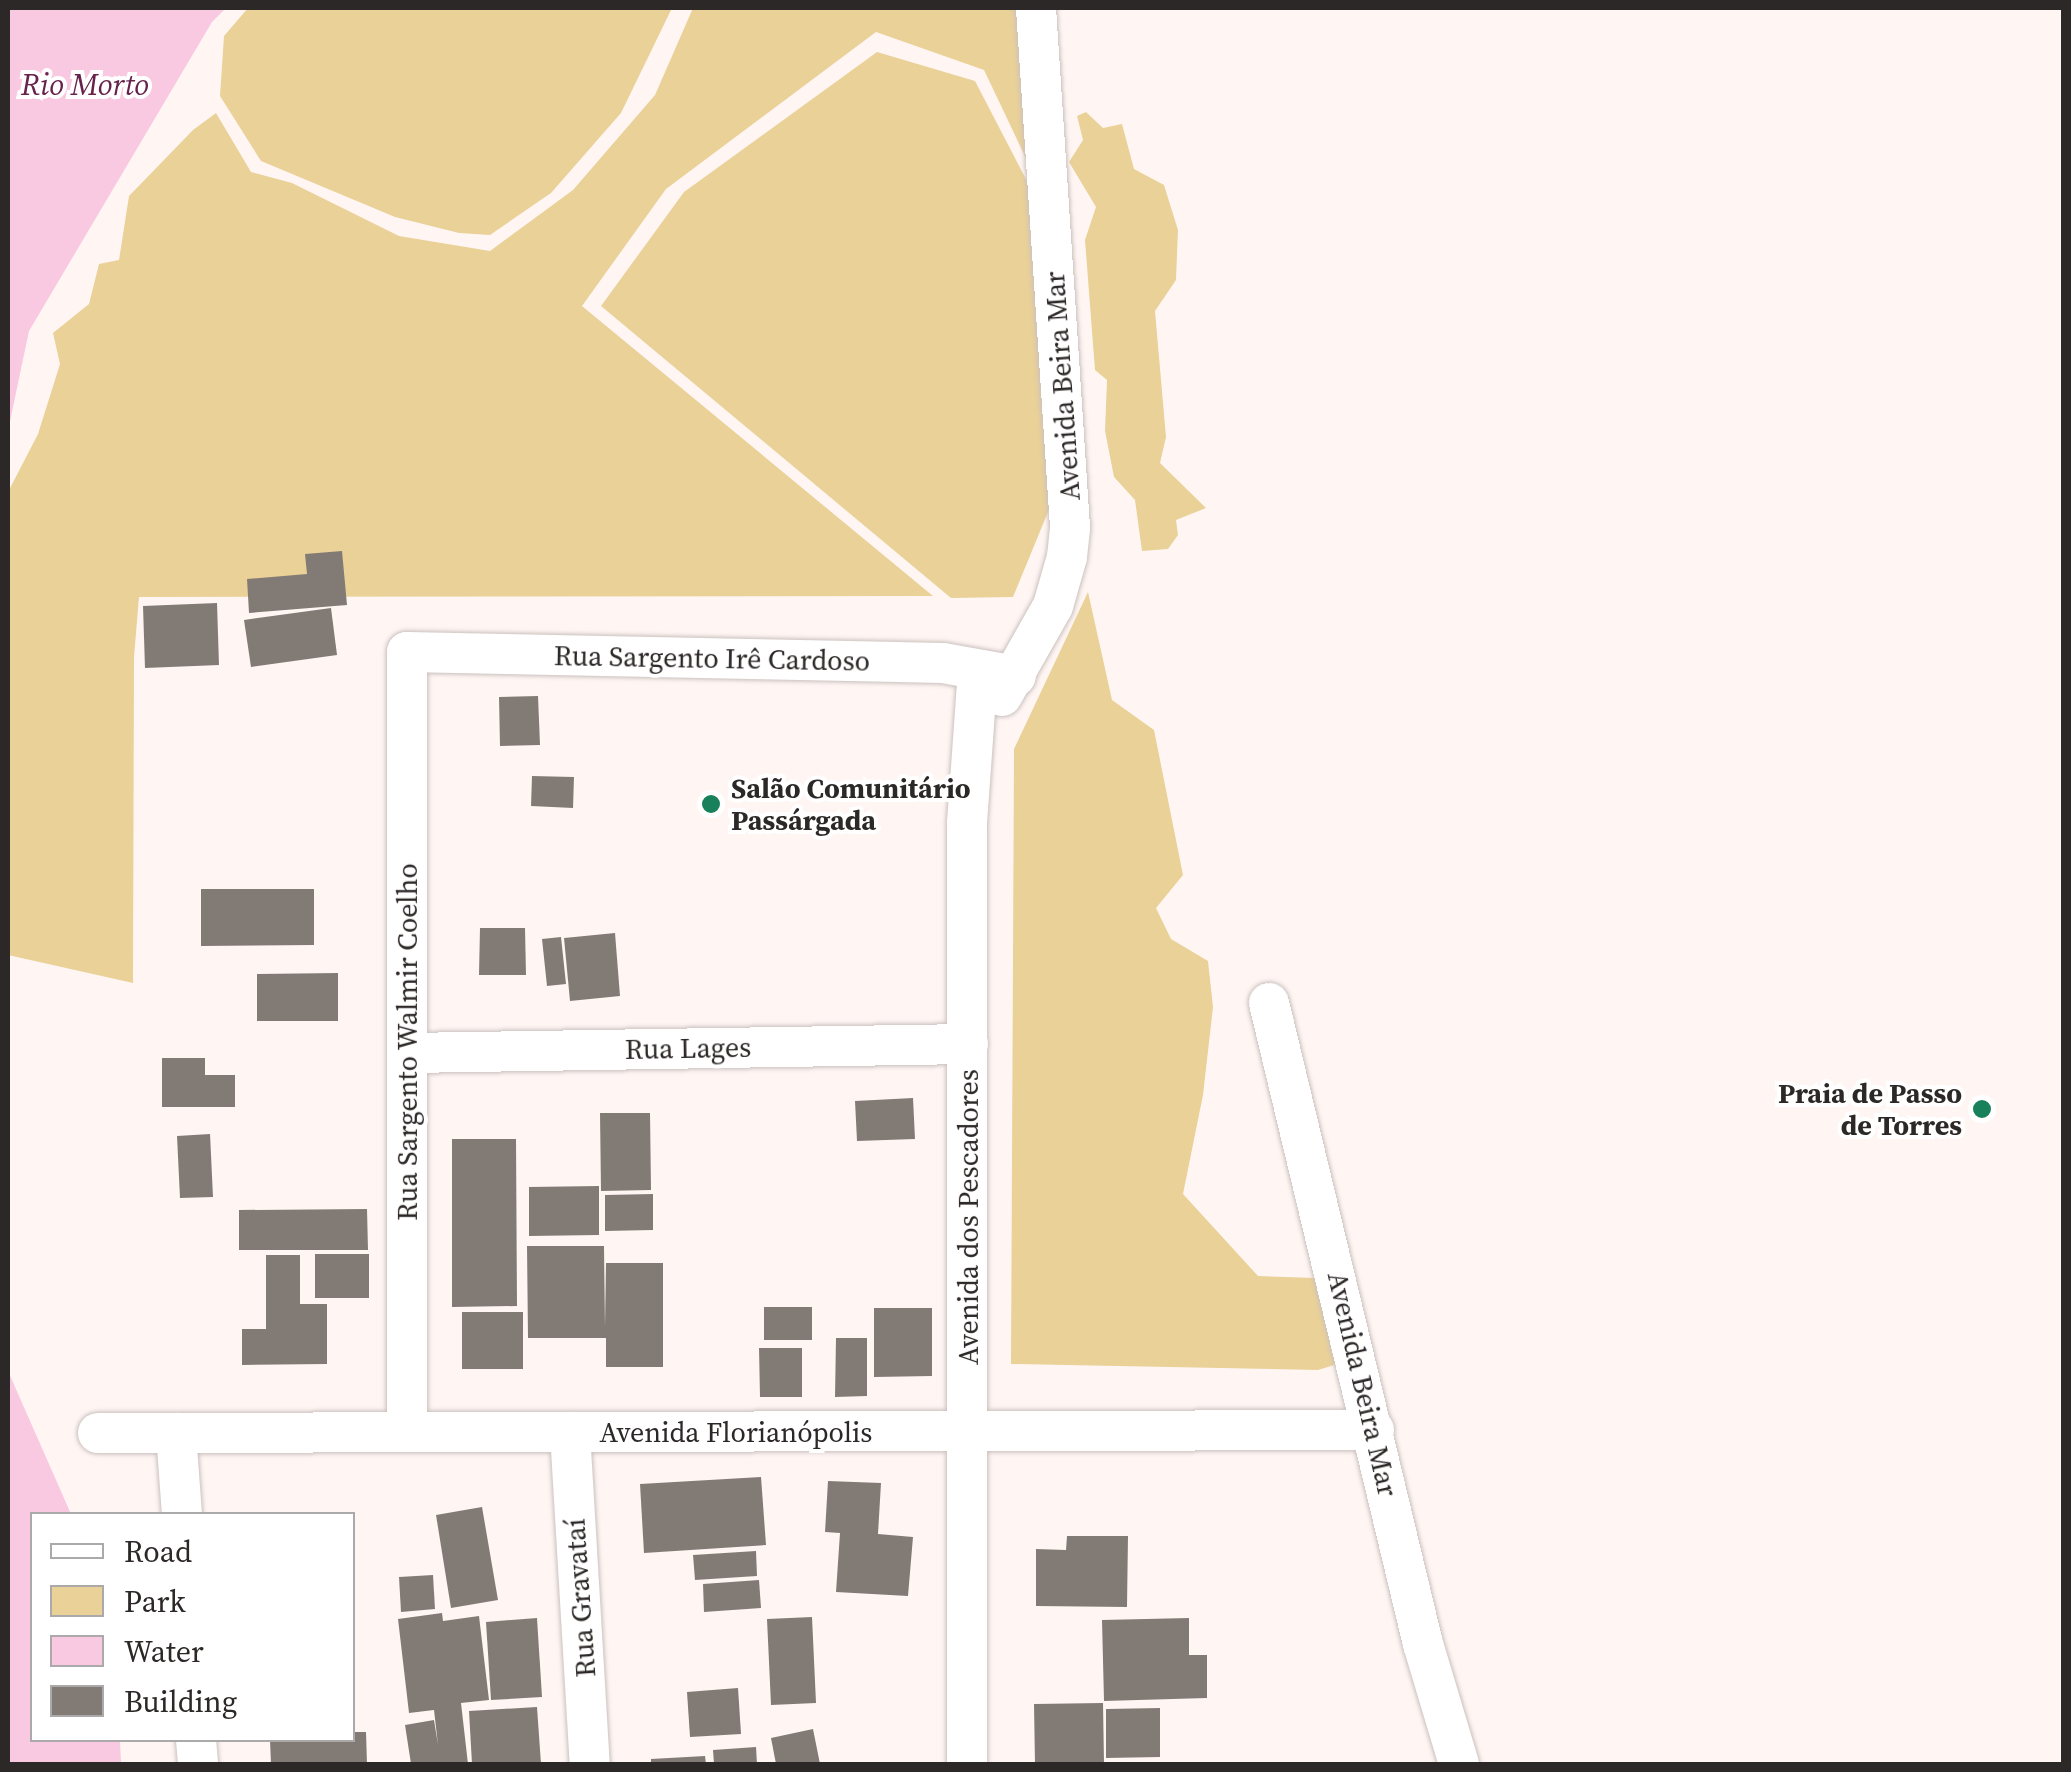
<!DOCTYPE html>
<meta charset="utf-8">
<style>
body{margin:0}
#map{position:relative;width:2071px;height:1772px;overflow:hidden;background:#fff6f4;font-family:"Source Serif 4",serif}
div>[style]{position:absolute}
.green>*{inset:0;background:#ead198}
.water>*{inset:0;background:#f9c8e1}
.building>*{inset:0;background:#827b75}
.roads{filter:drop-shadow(0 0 2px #cbc1be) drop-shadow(0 0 2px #cbc1be)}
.street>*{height:40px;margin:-20px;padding:0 20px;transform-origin:20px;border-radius:20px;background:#fff}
.dots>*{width:28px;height:28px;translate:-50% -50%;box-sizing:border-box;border:5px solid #fff;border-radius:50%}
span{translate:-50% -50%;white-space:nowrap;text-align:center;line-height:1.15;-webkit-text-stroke:8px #fff;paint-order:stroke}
.street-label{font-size:28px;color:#2c2827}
.poi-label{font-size:28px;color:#2c2827;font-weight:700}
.left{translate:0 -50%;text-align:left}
.right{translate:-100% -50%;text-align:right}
.water-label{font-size:30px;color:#66224b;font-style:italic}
.frame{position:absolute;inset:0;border:10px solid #2c2827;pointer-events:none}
.legend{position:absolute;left:30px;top:1512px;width:325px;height:230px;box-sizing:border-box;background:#fff;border:2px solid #aba9a9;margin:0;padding:12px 18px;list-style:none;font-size:30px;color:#2c2827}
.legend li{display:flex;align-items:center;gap:20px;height:50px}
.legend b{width:50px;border:2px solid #aba9a9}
</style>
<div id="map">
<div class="green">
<i style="clip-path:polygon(248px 8px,672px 8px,621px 113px,551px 193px,490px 235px,459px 233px,395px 217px,261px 161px,220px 96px,224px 36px)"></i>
<i style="clip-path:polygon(693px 8px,1018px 8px,1031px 169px,984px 70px,876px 32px,666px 189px,582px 306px,933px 596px,139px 597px,134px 657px,133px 983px,8px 955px,8px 492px,38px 434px,60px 364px,53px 333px,89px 304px,99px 264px,119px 260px,129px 196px,193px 130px,216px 113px,251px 172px,292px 183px,399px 236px,490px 251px,573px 190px,655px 95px)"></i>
<i style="clip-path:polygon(877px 52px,975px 81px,1028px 183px,1055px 495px,1013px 597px,951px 598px,601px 306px,684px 192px)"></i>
<i style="clip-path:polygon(1086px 112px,1103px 128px,1122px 124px,1134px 169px,1164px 185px,1178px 230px,1176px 280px,1155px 311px,1166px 437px,1160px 463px,1206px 508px,1176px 520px,1178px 535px,1168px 549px,1142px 551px,1135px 500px,1114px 477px,1105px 431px,1107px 380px,1095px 370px,1085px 240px,1096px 207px,1069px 162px,1083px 140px,1077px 116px)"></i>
<i style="clip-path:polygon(1088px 592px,1112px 700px,1154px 730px,1183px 875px,1156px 908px,1171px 939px,1208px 961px,1213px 1007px,1203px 1095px,1183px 1194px,1258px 1276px,1316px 1278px,1344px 1362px,1318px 1370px,1011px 1364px,1014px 749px)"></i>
</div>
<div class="water">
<i style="clip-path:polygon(8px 8px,226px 8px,212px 22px,29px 331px,8px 431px)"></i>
<i style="clip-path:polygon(8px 1371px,71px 1514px,32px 1514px,32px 1740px,120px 1740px,121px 1764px,8px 1764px)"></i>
</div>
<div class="building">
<i style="clip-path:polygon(342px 551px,347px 605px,249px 613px,247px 579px,307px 574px,305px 554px)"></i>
<i style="clip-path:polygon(217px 603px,219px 665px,145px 668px,143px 606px)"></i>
<i style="clip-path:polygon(331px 608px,337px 655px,251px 667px,244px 620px)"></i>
<i style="clip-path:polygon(538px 696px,540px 745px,500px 746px,499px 697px)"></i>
<i style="clip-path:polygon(532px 776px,574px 777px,573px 808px,531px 806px)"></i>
<i style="clip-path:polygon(201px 889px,314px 889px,314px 945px,201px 946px)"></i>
<i style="clip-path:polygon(480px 928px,525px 928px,526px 975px,479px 975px)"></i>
<i style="clip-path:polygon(615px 933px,620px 996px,570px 1001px,564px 938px)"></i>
<i style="clip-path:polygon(561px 937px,566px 984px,547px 986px,542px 939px)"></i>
<i style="clip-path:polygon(338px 973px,338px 1021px,257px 1021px,257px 974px)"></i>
<i style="clip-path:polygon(162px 1058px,205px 1058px,205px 1075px,235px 1075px,235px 1107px,162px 1107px)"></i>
<i style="clip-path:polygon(913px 1098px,915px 1139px,857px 1141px,855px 1101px)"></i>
<i style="clip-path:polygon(600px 1113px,650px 1113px,651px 1190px,601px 1191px)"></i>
<i style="clip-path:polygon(210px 1134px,213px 1197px,180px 1198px,177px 1136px)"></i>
<i style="clip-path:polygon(452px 1139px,516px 1139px,517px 1306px,452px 1307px)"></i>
<i style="clip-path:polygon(599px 1186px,599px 1235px,529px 1236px,529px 1187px)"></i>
<i style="clip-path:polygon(653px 1194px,653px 1230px,605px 1231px,605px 1195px)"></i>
<i style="clip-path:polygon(367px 1209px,368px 1250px,239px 1250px,239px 1210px)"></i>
<i style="clip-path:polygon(527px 1246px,604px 1246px,605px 1327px,606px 1263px,663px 1263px,663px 1367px,606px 1367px,606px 1338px,528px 1338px)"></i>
<i style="clip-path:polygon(315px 1254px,369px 1254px,369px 1298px,315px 1298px)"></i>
<i style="clip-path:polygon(266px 1255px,300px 1255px,300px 1304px,327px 1304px,327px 1364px,242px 1365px,242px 1329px,266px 1329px)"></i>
<i style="clip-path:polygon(764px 1307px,812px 1307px,812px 1340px,764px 1340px)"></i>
<i style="clip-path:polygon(874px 1308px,932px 1308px,932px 1376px,874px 1377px)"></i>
<i style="clip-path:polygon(462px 1312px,523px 1312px,523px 1369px,462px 1369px)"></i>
<i style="clip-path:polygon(836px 1338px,867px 1338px,867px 1396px,835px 1397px)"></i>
<i style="clip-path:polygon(759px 1348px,802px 1348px,802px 1397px,760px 1397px)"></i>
<i style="clip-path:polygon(761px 1477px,766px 1545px,644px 1553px,640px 1484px)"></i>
<i style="clip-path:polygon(828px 1481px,881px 1483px,878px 1534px,913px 1537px,908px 1596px,836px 1592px,840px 1533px,825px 1532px)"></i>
<i style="clip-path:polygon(482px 1507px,498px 1600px,451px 1608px,436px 1515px)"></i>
<i style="clip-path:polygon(1067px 1536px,1128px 1536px,1127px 1607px,1036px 1606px,1036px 1549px,1066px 1550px)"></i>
<i style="clip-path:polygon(756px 1551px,757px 1576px,695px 1580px,693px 1555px)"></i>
<i style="clip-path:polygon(433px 1575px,435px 1609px,401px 1612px,399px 1577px)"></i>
<i style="clip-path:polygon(759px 1580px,761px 1608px,704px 1612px,703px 1584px)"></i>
<i style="clip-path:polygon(442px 1613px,443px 1621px,479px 1616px,489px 1700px,461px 1703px,468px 1764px,411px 1764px,405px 1725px,434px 1720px,438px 1745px,434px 1710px,409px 1713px,398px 1619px)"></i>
<i style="clip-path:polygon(812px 1617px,816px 1703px,771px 1705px,767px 1619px)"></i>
<i style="clip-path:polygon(537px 1618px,542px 1697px,491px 1700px,486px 1622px)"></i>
<i style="clip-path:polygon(1189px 1618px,1189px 1655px,1207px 1655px,1207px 1698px,1104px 1701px,1102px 1620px)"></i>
<i style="clip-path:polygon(738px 1688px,741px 1734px,690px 1737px,687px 1692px)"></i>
<i style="clip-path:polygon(1103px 1703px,1104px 1763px,1035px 1764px,1034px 1704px)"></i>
<i style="clip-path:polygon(537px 1707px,541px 1764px,472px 1764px,469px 1711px)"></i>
<i style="clip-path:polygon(1160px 1708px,1160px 1757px,1106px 1758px,1106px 1709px)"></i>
<i style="clip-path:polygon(813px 1729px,820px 1764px,776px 1764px,771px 1738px)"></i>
<i style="clip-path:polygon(352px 1732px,366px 1732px,367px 1764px,271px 1764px,270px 1740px,352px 1740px)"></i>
<i style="clip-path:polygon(756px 1747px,757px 1764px,714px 1764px,713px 1750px)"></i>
<i style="clip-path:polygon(705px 1756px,706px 1764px,651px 1764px,651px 1759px)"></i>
</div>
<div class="roads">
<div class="street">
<i style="left:1002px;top:696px;width:103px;rotate:-60.5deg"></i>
<i style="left:1053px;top:606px;width:51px;rotate:-74.1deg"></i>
<i style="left:1067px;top:557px;width:30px;rotate:-84deg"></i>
<i style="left:1070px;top:527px;width:520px;rotate:-93.75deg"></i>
<i style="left:1269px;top:1003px;width:659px;rotate:76.49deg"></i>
<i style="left:1423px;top:1644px;width:125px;rotate:73.3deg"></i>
<i style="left:408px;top:1053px;width:560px;rotate:-0.92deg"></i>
<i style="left:407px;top:1432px;width:780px;rotate:-90deg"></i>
<i style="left:407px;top:652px;width:536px;rotate:1.18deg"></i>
<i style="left:943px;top:663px;width:74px;rotate:10.1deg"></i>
<i style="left:570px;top:1432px;width:333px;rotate:86.6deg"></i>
<i style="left:98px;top:1433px;width:1276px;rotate:-0.13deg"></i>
<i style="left:176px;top:1433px;width:81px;rotate:85.8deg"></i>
<i style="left:196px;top:1740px;width:24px;rotate:85deg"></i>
<i style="left:967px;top:1764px;width:941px;rotate:-90deg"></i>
<i style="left:967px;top:823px;width:153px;rotate:-85.9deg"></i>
</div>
</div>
<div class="dots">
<i style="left:711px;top:804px;background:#18805a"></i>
<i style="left:1982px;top:1109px;background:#18805a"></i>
</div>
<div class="street-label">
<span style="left:1062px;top:386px;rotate:-94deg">Avenida Beira Mar</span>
<span style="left:712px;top:658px;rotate:1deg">Rua Sargento Irê Cardoso</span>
<span style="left:407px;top:1042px;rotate:-90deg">Rua Sargento Walmir Coelho</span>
<span style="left:688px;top:1048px;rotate:-1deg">Rua Lages</span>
<span style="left:968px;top:1217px;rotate:-90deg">Avenida dos Pescadores</span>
<span style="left:1363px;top:1384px;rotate:77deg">Avenida Beira Mar</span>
<span style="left:736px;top:1432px">Avenida Florianópolis</span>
<span style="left:580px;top:1598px;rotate:-94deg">Rua Gravataí</span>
</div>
<div class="poi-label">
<span class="left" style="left:731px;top:804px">Salão Comunitário<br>Passárgada</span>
<span class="right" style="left:1962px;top:1109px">Praia de Passo<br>de Torres</span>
</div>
<div class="water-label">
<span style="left:85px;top:85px">Rio Morto</span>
</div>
<div class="frame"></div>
<ul class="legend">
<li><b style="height:12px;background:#fff"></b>Road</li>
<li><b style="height:28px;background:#ead198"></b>Park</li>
<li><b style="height:28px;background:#f9c8e1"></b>Water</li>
<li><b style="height:28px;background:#827b75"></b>Building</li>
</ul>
</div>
